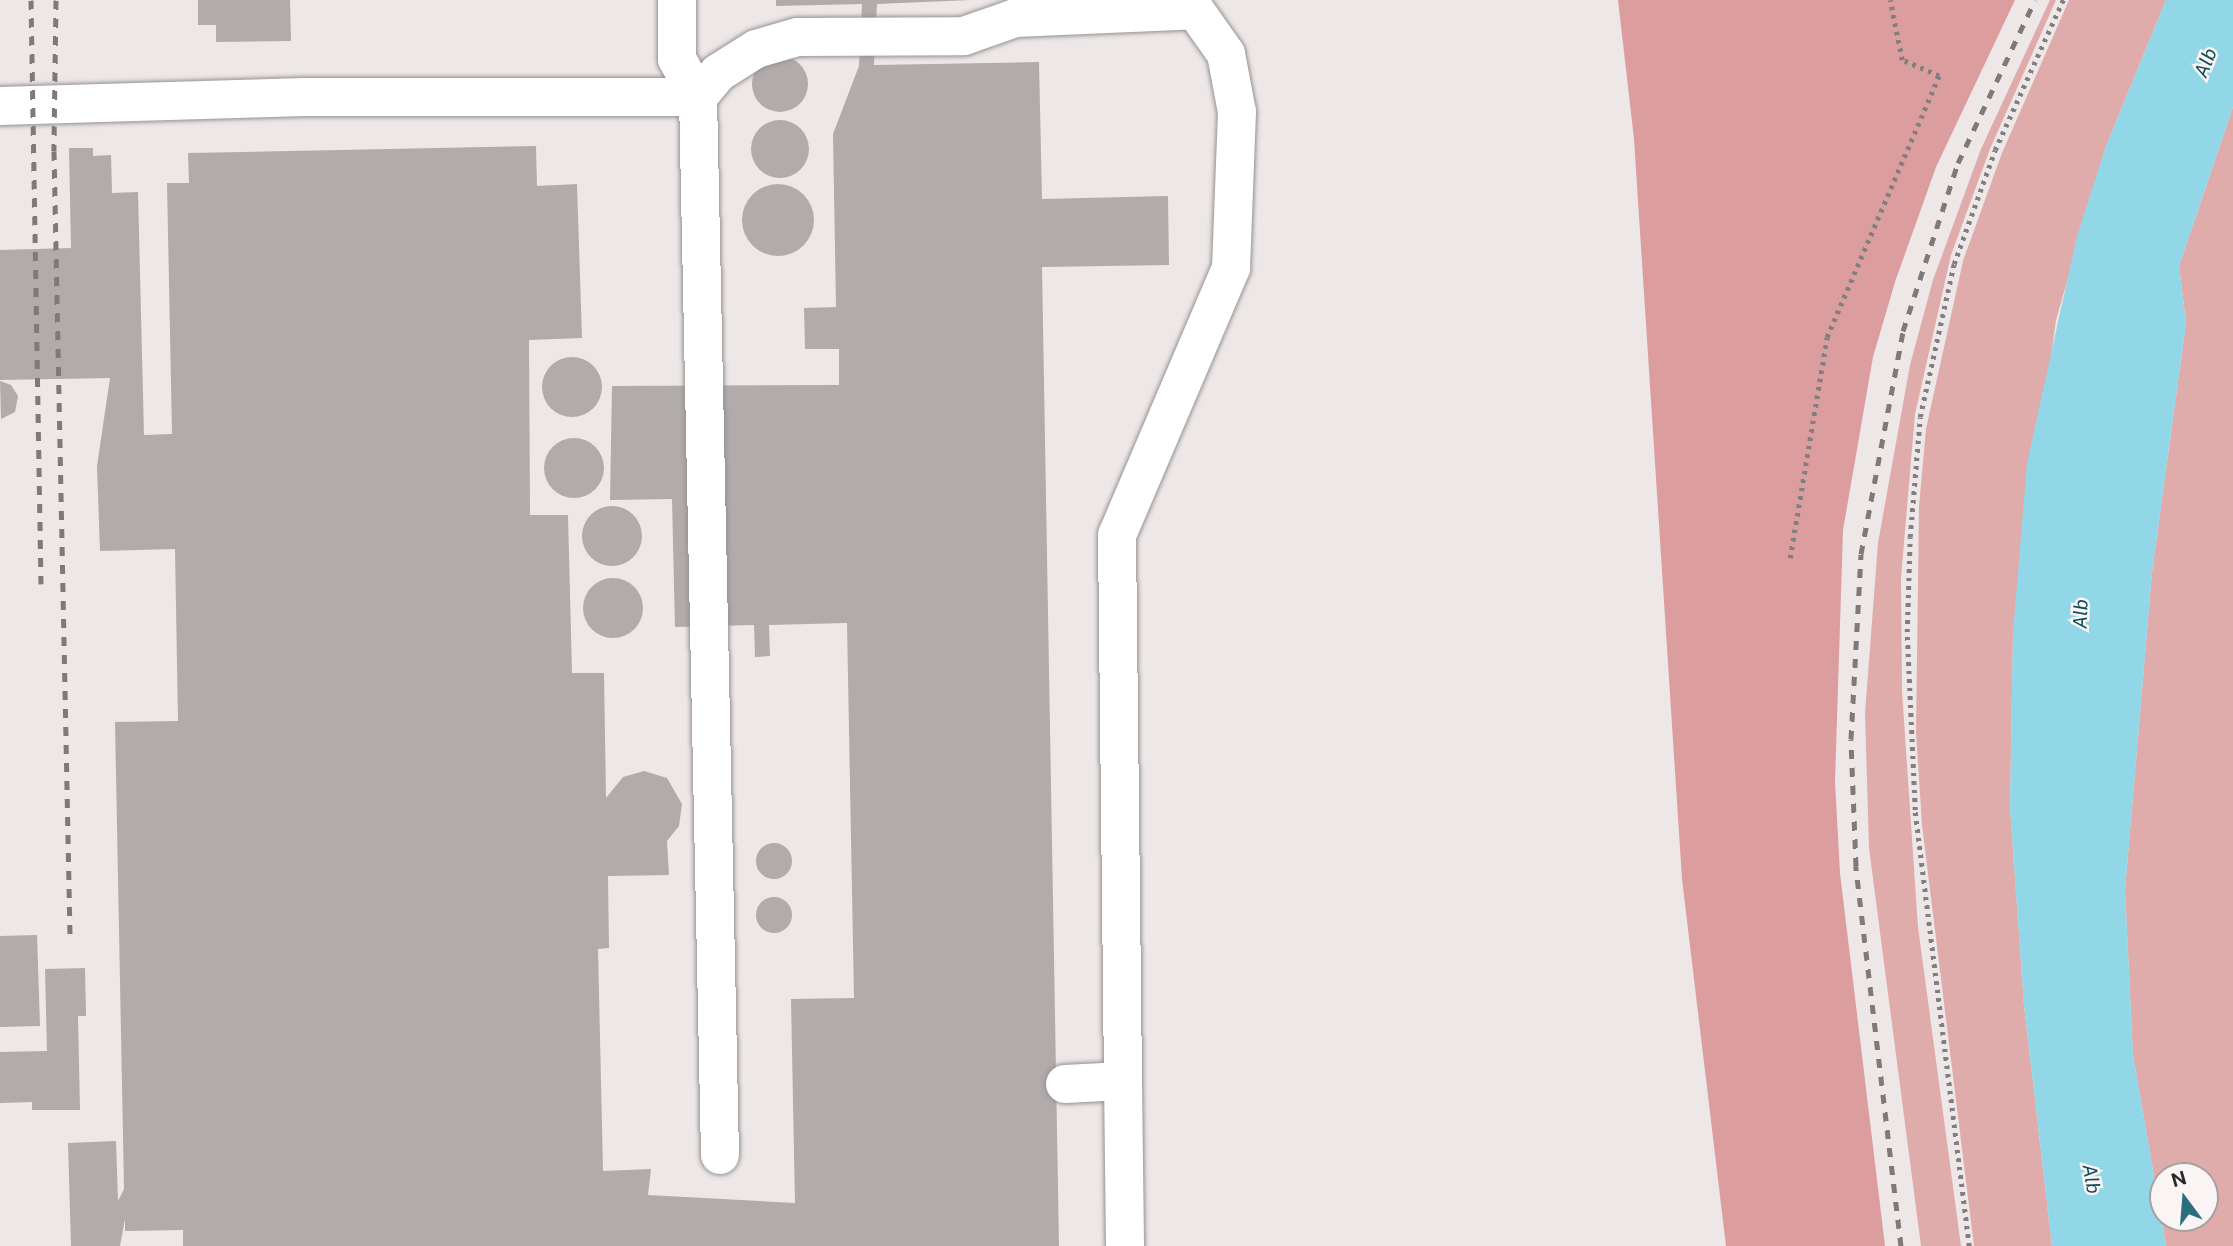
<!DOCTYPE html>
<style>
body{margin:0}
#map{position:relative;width:2233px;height:1246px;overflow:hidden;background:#ede7e7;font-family:"Public Sans",sans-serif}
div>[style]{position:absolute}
.green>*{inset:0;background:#e0abab}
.forest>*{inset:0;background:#db9d9e}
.water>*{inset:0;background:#91d7e8}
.building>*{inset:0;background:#b1abab}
.round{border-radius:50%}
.path>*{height:4.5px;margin-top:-2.25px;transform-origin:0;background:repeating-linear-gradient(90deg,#837f7f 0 3.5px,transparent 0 8.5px)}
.roads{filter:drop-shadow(0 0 2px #979292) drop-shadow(0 0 2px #979292)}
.minor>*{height:38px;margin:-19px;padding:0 19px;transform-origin:19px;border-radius:19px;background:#fff}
.rail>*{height:5px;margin-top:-2.5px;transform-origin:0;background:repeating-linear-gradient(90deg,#7e7a7a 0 9px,transparent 0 18px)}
span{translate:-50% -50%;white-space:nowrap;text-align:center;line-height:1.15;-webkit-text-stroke:5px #faf4f4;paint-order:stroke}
.water-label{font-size:19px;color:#0e4d59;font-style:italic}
.north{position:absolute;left:2149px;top:1162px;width:70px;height:70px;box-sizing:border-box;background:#faf4f4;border:2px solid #a7a2a2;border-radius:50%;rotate:344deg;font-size:19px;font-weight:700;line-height:28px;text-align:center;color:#2a2828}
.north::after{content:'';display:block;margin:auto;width:24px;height:32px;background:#2a6f7e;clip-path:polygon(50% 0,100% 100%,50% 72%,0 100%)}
</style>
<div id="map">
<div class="green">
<i style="clip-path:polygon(2050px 0,2056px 0,1990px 149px,1951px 255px,1915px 414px,1901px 578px,1902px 691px,1918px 927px,1961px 1246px,1921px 1246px,1869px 848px,1865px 713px,1878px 543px,1910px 365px,1933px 280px,1981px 149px)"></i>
<i style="clip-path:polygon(2069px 0,2166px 0,2106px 146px,2056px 320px,2013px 632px,2010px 808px,2024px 1005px,2052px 1246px,1974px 1246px,1922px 825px,1916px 732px,1919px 506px,1926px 429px,1963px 261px,2002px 153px)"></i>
<i style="clip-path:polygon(evenodd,2233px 107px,2233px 1246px,2166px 1246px,2133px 1055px,2125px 890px,2152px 572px,2186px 323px,2179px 266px,2233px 107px,2163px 1176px,2205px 1176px,2205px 1218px,2163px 1218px,2163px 1176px)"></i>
</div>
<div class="forest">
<i style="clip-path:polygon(1618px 0,2015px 0,1936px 167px,1895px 282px,1873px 357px,1843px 530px,1835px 782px,1840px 873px,1885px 1246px,1726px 1246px,1682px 879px,1634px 139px)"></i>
</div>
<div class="water">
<i style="clip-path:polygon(2166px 0,2233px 0,2233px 107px,2179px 266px,2186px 323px,2152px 572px,2125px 890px,2133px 1055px,2166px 1246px,2052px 1246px,2024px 1005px,2010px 808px,2013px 632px,2027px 463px,2077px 236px,2106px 146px)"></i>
</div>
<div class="building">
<i style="clip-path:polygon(198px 0,290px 0,291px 41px,216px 42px,216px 25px,198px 25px)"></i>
<i style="clip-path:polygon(776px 0,971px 0,877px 4px,874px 65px,1039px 62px,1042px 199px,1168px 196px,1169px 265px,1042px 267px,1059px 1246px,183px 1246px,183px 1230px,125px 1231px,125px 1219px,120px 1246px,71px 1246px,68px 1143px,116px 1141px,118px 1201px,124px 1189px,115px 722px,178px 721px,175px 549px,100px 551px,97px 466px,110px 378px,0 380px,0 250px,71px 248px,69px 148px,93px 148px,93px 156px,111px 155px,112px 193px,138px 192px,144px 435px,172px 434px,167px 183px,189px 183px,188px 153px,536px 146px,537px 186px,577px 184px,582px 338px,529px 340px,530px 515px,568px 515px,572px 673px,604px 673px,606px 798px,623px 777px,644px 771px,667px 778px,682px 804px,679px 826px,667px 841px,669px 875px,608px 876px,609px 948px,598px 949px,603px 1171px,651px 1169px,648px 1195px,795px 1203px,791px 999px,854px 998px,847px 623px,769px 625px,770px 656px,755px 657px,754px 625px,675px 627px,672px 499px,610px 500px,612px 386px,839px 385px,839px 349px,805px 349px,804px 308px,836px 307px,833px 134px,859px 66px,862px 4px,776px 6px)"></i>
<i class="round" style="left:752px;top:56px;width:56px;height:56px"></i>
<i class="round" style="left:751px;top:120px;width:58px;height:58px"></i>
<i class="round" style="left:742px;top:184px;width:72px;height:72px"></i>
<i class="round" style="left:542px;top:357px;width:60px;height:60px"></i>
<i style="clip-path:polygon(0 381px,11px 385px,18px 396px,15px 412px,1px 419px)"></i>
<i class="round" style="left:544px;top:438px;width:60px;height:60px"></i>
<i class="round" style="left:582px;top:506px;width:60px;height:60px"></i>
<i class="round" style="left:583px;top:578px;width:60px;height:60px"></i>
<i class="round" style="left:756px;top:843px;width:36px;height:36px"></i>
<i class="round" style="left:756px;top:897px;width:36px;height:36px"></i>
<i style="clip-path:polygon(37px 935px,40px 1026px,0 1027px,0 936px)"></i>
<i style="clip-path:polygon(85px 968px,86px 1016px,78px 1016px,80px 1110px,32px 1110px,32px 1102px,0 1103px,0 1052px,47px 1051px,45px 969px)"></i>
</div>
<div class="path">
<i style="left:1790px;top:558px;width:224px;rotate:-80.5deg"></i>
<i style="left:1827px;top:337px;width:284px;rotate:-66.8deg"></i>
<i style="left:1939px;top:76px;width:40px;rotate:-156.6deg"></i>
<i style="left:1902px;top:60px;width:61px;rotate:-101.3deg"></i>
<i style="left:1969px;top:1246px;width:439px;rotate:-97.1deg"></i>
<i style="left:1915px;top:810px;width:178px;rotate:-92.6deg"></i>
<i style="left:1907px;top:632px;width:95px;rotate:-88.2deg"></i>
<i style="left:1910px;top:537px;width:120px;rotate:-85.2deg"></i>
<i style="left:1920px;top:417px;width:157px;rotate:-77.5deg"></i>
<i style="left:1954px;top:264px;width:121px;rotate:-70.2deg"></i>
<i style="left:1995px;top:150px;width:165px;rotate:-65.6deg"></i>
</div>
<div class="roads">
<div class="minor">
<i style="left:677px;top:0;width:59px;rotate:90deg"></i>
<i style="left:677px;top:59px;width:43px;rotate:61.1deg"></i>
<i style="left:0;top:106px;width:305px;rotate:-1.7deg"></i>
<i style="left:305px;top:97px;width:393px"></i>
<i style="left:1065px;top:1084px;width:58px;rotate:-3deg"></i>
<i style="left:1123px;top:1081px;width:165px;rotate:89.3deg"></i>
<i style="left:720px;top:1155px;width:1058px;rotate:-91.19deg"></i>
<i style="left:698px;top:97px;width:31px;rotate:-50deg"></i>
<i style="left:718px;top:73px;width:45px;rotate:-32.3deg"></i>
<i style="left:756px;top:49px;width:43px;rotate:-16.3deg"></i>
<i style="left:797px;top:37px;width:167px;rotate:-0.3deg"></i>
<i style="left:964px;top:36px;width:54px;rotate:-19.4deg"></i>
<i style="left:1015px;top:18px;width:180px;rotate:-2.5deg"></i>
<i style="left:1195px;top:10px;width:54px;rotate:54.8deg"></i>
<i style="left:1226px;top:54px;width:59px;rotate:79.3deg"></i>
<i style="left:1237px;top:112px;width:156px;rotate:92.2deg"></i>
<i style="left:1231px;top:268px;width:290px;rotate:113.1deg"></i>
<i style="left:1117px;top:535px;width:546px;rotate:89.37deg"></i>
</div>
</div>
<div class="rail">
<i style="left:31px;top:0;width:584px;rotate:89.02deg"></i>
<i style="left:56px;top:0;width:151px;rotate:90.8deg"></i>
<i style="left:54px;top:151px;width:786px;rotate:88.83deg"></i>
<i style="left:1901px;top:1246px;width:383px;rotate:-96.8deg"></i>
<i style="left:1856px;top:866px;width:127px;rotate:-92.3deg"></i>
<i style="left:1851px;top:739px;width:185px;rotate:-86.9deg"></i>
<i style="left:1861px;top:554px;width:227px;rotate:-79.3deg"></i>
<i style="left:1903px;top:331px;width:177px;rotate:-71.9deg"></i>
<i style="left:1958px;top:163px;width:180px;rotate:-64.7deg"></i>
</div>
<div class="water-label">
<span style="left:2206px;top:63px;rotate:-68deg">Alb</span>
<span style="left:2081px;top:614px;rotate:-88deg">Alb</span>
<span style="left:2091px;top:1179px;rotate:80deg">Alb</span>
</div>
<div class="north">N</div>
</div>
